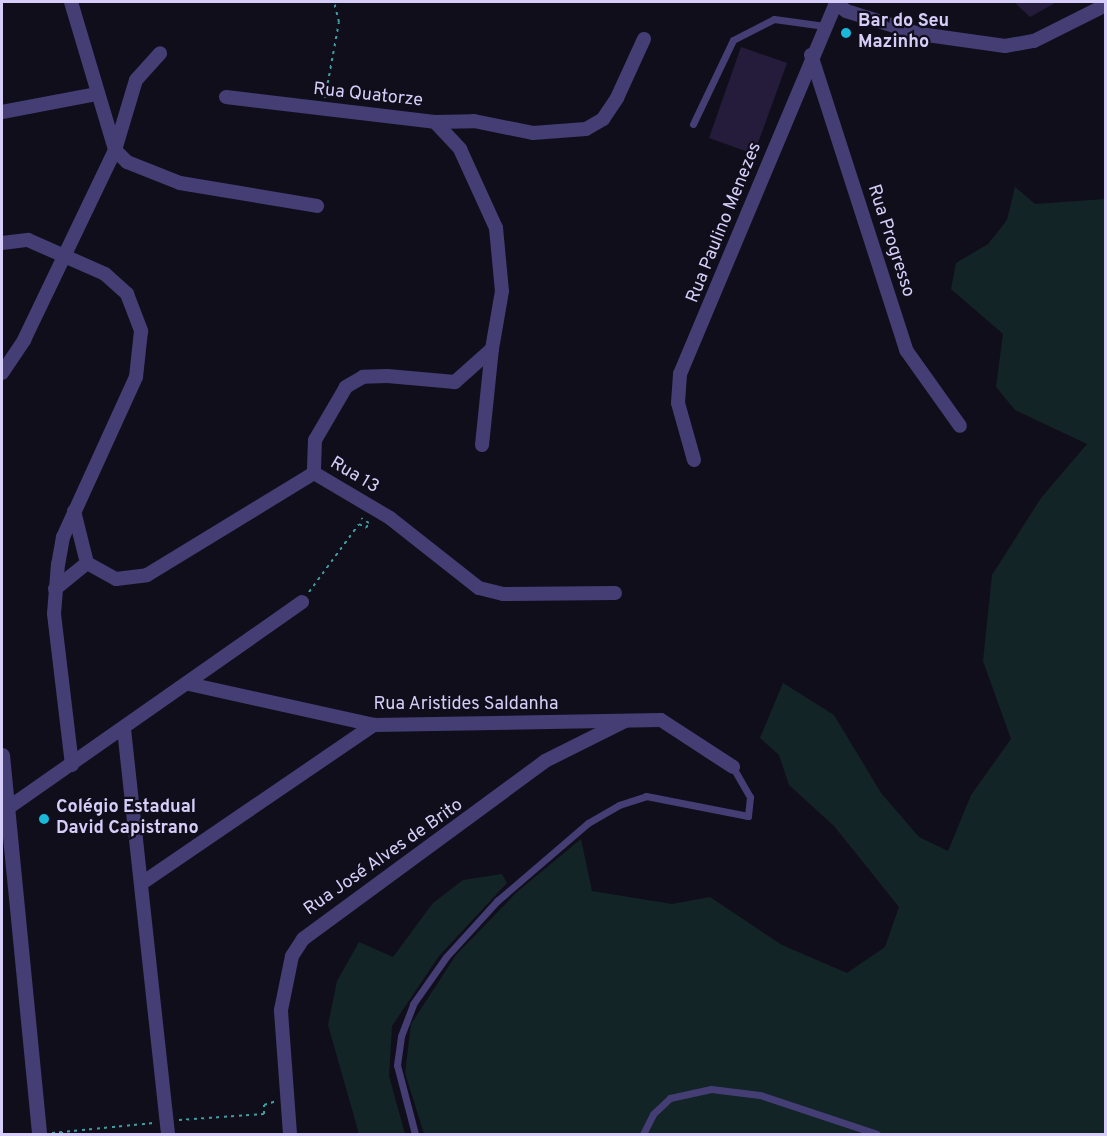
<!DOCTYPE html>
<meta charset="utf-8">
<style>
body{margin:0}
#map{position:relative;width:1107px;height:1136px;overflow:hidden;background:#110e1c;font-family:Overpass,sans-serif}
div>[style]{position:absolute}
.green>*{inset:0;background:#122425}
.building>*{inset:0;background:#241c3a}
.path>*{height:2px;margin-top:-1px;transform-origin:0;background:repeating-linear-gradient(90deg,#3ba0a1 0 3px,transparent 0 7.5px)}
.service>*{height:7px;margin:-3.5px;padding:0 3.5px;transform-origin:3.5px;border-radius:3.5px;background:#443e75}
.minor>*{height:14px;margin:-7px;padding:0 7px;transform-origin:7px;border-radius:7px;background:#443e75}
.tertiary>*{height:15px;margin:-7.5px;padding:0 7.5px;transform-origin:7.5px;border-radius:7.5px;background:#443e75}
.dots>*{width:16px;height:16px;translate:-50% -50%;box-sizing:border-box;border:3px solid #110e1c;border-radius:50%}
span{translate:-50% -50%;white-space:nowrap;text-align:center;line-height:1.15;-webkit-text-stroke:4.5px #110e1c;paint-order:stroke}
.poi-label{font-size:18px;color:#d6cef9;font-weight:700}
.left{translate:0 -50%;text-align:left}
.street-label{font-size:18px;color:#d6cef9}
.frame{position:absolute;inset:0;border:3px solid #d6cef9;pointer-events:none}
</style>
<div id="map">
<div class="green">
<i style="clip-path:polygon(1015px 187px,1035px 204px,1105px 199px,1105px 1134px,424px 1134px,405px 1073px,411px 1024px,456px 955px,518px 891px,581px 839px,592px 891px,672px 904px,710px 897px,782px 945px,847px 973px,885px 947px,899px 907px,834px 826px,789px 785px,779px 755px,760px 738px,783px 683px,834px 715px,881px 793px,919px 837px,948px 851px,971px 795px,1011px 739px,983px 661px,992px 575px,1041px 498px,1087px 444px,1015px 410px,996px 387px,1003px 334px,951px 289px,956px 263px,988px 244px,1007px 220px)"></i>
<i style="clip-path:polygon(502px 874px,507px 883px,439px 956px,392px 1026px,389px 1076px,405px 1134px,359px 1134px,328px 1025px,337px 981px,359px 942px,393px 957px,433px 903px,463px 880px)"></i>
</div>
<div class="building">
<i style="clip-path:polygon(1014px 2px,1057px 2px,1030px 17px)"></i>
<i style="clip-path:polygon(741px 47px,787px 63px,754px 154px,709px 138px)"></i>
</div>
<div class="path">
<i style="left:325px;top:98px;width:77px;rotate:-79.6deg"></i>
<i style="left:339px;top:22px;width:21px;rotate:-104deg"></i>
<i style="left:309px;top:592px;width:84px;rotate:-53.7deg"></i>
<i style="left:359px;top:524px;width:8px;rotate:30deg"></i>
<i style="left:366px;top:528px;width:6px;rotate:-59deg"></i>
<i style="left:369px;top:523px;width:9px;rotate:-148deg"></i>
<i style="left:179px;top:1120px;width:85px;rotate:-4deg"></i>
<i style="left:264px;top:1114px;width:9px;rotate:-90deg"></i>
<i style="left:264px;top:1105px;width:13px;rotate:-18deg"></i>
<i style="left:52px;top:1133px;width:102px;rotate:-5.6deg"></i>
</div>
<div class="service">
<i style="left:693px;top:124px;width:93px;rotate:-64.5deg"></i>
<i style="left:733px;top:40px;width:46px;rotate:-27.1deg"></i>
<i style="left:774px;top:19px;width:51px;rotate:7.8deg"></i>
<i style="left:415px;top:1134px;width:71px;rotate:-104.6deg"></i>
<i style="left:397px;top:1065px;width:29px;rotate:-82deg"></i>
<i style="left:401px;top:1036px;width:34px;rotate:-69deg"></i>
<i style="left:413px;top:1004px;width:57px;rotate:-54.9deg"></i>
<i style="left:446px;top:957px;width:76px;rotate:-47.7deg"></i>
<i style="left:497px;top:901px;width:120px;rotate:-40.6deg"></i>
<i style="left:588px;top:823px;width:36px;rotate:-30deg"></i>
<i style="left:619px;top:805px;width:28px;rotate:-18deg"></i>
<i style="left:646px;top:796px;width:104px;rotate:11.1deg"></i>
<i style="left:748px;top:816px;width:19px;rotate:-84deg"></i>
<i style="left:750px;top:797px;width:34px;rotate:-120deg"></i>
<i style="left:643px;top:1134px;width:22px;rotate:-63deg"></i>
<i style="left:653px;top:1114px;width:23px;rotate:-43deg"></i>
<i style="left:670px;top:1098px;width:42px;rotate:-12.4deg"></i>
<i style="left:711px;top:1089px;width:49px;rotate:7deg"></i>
<i style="left:760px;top:1095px;width:123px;rotate:18.4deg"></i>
</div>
<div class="minor">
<i style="left:71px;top:2px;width:154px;rotate:73.4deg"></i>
<i style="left:115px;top:150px;width:17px;rotate:45deg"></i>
<i style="left:127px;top:162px;width:57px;rotate:21.6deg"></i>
<i style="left:180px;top:183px;width:139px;rotate:9.5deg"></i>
<i style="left:835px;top:2px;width:14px;rotate:39deg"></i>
<i style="left:846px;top:11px;width:77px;rotate:17.3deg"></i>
<i style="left:920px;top:34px;width:86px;rotate:8deg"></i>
<i style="left:1005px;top:46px;width:29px;rotate:-10deg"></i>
<i style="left:1034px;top:41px;width:80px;rotate:-26.6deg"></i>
<i style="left:811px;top:55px;width:310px;rotate:72.1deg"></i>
<i style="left:906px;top:350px;width:93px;rotate:54.6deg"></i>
<i style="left:226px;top:97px;width:210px;rotate:6.8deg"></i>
<i style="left:435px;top:122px;width:37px;rotate:47deg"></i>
<i style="left:460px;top:149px;width:87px;rotate:65.5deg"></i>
<i style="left:496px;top:228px;width:63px;rotate:84.6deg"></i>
<i style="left:502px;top:291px;width:59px;rotate:99.8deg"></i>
<i style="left:492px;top:349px;width:50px;rotate:138.3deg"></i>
<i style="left:455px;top:382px;width:68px;rotate:-175deg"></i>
<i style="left:387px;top:376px;width:24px;rotate:178deg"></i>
<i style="left:363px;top:377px;width:20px;rotate:150deg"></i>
<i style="left:346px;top:387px;width:61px;rotate:120.3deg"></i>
<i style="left:315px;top:440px;width:33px;rotate:92deg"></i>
<i style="left:2px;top:112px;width:97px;rotate:-10.7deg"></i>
<i style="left:435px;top:122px;width:39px;rotate:-1deg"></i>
<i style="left:474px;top:121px;width:60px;rotate:11.5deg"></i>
<i style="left:533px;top:133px;width:53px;rotate:-4.3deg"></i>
<i style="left:586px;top:129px;width:20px;rotate:-30deg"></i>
<i style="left:603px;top:119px;width:25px;rotate:-56deg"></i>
<i style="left:617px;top:98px;width:65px;rotate:-65.4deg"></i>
<i style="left:2px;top:243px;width:26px;rotate:-7deg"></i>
<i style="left:28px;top:240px;width:84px;rotate:23.8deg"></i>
<i style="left:105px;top:274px;width:30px;rotate:42deg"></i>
<i style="left:127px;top:294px;width:40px;rotate:69deg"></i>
<i style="left:141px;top:331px;width:46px;rotate:96.2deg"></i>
<i style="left:136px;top:377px;width:176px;rotate:114.5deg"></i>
<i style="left:63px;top:537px;width:27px;rotate:100deg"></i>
<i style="left:58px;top:564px;width:50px;rotate:94.6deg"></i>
<i style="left:54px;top:614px;width:152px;rotate:83.2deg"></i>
<i style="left:2px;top:373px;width:40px;rotate:-56deg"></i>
<i style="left:24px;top:340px;width:211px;rotate:-64.4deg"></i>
<i style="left:115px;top:150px;width:73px;rotate:-73.3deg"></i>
<i style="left:136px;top:80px;width:36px;rotate:-48deg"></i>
<i style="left:482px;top:445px;width:97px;rotate:-84.1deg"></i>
<i style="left:694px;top:460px;width:59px;rotate:-105.7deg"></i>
<i style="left:678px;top:403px;width:29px;rotate:-86deg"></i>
<i style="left:680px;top:374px;width:402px;rotate:-67.2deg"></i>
<i style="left:314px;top:473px;width:88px;rotate:30.6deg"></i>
<i style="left:390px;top:518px;width:113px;rotate:38.2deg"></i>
<i style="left:479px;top:588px;width:25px;rotate:14deg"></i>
<i style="left:503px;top:594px;width:112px;rotate:-0.5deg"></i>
<i style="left:74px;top:511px;width:54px;rotate:76deg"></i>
<i style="left:55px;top:589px;width:41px;rotate:-39.1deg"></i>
<i style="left:87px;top:563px;width:33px;rotate:29deg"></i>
<i style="left:116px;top:579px;width:31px;rotate:-7deg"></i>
<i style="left:147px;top:575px;width:196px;rotate:-31.4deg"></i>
<i style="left:189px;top:684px;width:189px;rotate:12.5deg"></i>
<i style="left:374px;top:725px;width:287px;rotate:-1deg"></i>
<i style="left:661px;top:720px;width:86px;rotate:33.1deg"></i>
<i style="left:124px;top:729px;width:407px;rotate:83.8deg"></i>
<i style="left:8px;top:808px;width:359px;rotate:-35deg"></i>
<i style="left:142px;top:883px;width:281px;rotate:-34.3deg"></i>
<i style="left:290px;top:1134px;width:124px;rotate:-94.2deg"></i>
<i style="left:281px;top:1010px;width:55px;rotate:-78.5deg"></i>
<i style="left:292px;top:956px;width:20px;rotate:-57deg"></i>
<i style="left:303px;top:939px;width:300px;rotate:-36.3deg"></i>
<i style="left:545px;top:761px;width:89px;rotate:-26.6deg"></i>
</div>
<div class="tertiary">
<i style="left:2px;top:755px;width:381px;rotate:84.4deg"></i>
</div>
<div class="dots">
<i style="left:846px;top:33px;background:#1ab9d9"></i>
<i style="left:44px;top:819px;background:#1ab9d9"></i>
</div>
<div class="poi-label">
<span class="left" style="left:858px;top:33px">Bar do Seu<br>Mazinho</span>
<span class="left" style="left:56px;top:819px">Colégio Estadual<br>David Capistrano</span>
</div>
<div class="street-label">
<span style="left:368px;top:96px;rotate:6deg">Rua Quatorze</span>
<span style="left:725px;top:223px;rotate:-68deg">Rua Paulino Menezes</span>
<span style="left:890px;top:241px;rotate:72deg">Rua Progresso</span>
<span style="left:354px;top:476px;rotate:31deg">Rua 13</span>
<span style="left:466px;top:705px">Rua Aristides Saldanha</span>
<span style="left:384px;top:858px;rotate:-35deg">Rua José Alves de Brito</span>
</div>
<div class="frame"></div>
</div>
